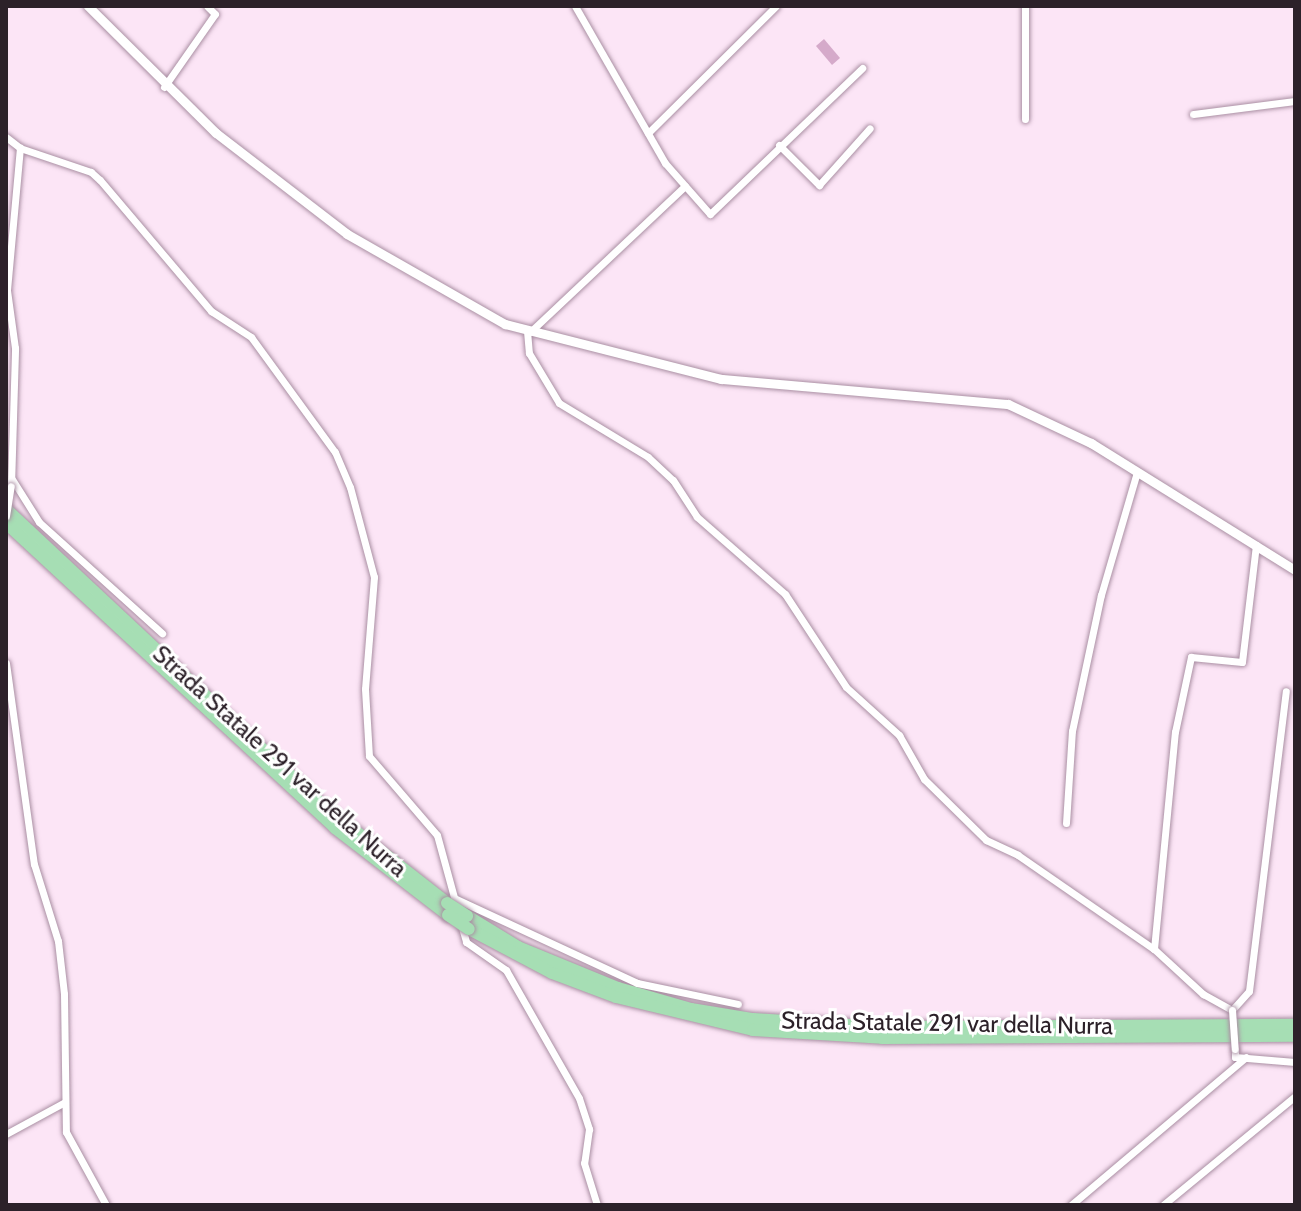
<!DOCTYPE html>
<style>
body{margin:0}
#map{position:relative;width:1301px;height:1211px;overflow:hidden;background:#fce5f6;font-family:Cabin,sans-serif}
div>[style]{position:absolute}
.green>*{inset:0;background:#d5aaca}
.roads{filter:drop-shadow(0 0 2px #aa8fa3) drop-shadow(0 0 2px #aa8fa3)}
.minor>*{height:7px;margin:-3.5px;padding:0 3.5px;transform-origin:3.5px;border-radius:3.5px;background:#fff}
.tertiary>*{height:9px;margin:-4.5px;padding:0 4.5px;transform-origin:4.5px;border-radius:4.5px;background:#fff}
.trunk>*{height:12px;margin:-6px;padding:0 6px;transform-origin:6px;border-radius:6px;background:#a6deb4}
.bridges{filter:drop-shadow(0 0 2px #aa8fa3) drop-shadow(0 0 2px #aa8fa3)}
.minor-bridge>*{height:7px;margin:-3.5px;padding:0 3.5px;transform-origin:3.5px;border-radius:3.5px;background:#fff}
.trunk-bridge>*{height:12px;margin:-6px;padding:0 6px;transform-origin:6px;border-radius:6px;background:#a6deb4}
span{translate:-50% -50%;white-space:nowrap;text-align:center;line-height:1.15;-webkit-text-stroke:6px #fff;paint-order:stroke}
.street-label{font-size:24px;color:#2c2129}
.frame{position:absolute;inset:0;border:8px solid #2c2129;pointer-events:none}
</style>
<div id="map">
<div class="green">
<i style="clip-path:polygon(824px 39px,840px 58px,832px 65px,816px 46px)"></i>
</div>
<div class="roads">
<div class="minor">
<i style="left:575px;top:6px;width:181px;rotate:60.2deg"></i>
<i style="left:665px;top:163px;width:68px;rotate:48.6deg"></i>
<i style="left:710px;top:214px;width:211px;rotate:-43.8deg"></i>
<i style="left:1025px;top:6px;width:113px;rotate:90deg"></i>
<i style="left:164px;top:87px;width:89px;rotate:-55.1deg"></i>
<i style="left:215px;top:14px;width:11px;rotate:-135deg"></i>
<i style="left:1193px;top:114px;width:103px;rotate:-7.3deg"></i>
<i style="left:648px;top:133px;width:180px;rotate:-44.8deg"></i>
<i style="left:6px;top:137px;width:18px;rotate:38deg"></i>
<i style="left:20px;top:148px;width:75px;rotate:18.7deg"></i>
<i style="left:91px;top:172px;width:12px;rotate:42deg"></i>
<i style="left:100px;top:180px;width:172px;rotate:49.7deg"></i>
<i style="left:211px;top:311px;width:48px;rotate:33deg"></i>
<i style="left:251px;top:337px;width:142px;rotate:53.9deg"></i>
<i style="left:335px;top:452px;width:38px;rotate:67deg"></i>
<i style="left:350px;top:487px;width:93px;rotate:75.1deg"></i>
<i style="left:374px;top:577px;width:112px;rotate:94.6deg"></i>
<i style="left:365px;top:689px;width:67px;rotate:86.6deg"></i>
<i style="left:369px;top:756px;width:104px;rotate:49.3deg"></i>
<i style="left:437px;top:835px;width:76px;rotate:74.7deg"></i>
<i style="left:779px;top:145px;width:57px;rotate:45deg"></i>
<i style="left:819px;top:185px;width:76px;rotate:-48.2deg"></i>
<i style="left:527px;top:331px;width:22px;rotate:85deg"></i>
<i style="left:529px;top:353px;width:58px;rotate:59deg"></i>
<i style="left:559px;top:403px;width:104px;rotate:31.2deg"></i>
<i style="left:648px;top:457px;width:34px;rotate:43deg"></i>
<i style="left:673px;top:480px;width:44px;rotate:57deg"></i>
<i style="left:697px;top:517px;width:117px;rotate:41.2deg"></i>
<i style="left:785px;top:594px;width:111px;rotate:56.7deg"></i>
<i style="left:846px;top:687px;width:72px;rotate:42.2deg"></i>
<i style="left:899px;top:735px;width:51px;rotate:60.4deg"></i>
<i style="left:924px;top:779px;width:87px;rotate:44.5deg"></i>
<i style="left:986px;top:840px;width:35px;rotate:25deg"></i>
<i style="left:1018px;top:855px;width:165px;rotate:34.7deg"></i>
<i style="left:1154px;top:949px;width:67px;rotate:42.6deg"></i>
<i style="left:1203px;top:994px;width:33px;rotate:29deg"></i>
<i style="left:1232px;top:1010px;width:25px;rotate:-48deg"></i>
<i style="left:1249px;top:991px;width:302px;rotate:-83deg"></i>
<i style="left:530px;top:332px;width:213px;rotate:-43.3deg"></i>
<i style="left:12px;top:479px;width:51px;rotate:57.9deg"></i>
<i style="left:39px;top:522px;width:166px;rotate:42.1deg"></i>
<i style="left:11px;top:486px;width:138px;rotate:-88.3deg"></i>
<i style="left:15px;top:348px;width:59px;rotate:-97.9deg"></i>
<i style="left:7px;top:290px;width:143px;rotate:-84.8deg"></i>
<i style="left:6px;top:663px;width:203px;rotate:82.1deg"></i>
<i style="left:34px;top:864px;width:81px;rotate:72.7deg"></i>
<i style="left:58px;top:941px;width:53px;rotate:83.5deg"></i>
<i style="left:64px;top:994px;width:138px;rotate:89.2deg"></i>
<i style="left:66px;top:1132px;width:83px;rotate:61.3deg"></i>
<i style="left:1066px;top:823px;width:92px;rotate:-86.3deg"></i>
<i style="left:1072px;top:731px;width:139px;rotate:-78deg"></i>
<i style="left:1101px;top:595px;width:128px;rotate:-73.7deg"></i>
<i style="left:454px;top:898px;width:202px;rotate:24.9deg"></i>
<i style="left:637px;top:983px;width:103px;rotate:11.7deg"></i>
<i style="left:461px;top:924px;width:19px;rotate:74deg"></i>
<i style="left:466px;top:942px;width:49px;rotate:35deg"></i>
<i style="left:506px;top:970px;width:147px;rotate:60.3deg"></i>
<i style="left:579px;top:1098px;width:33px;rotate:72deg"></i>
<i style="left:589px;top:1129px;width:34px;rotate:98deg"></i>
<i style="left:584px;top:1163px;width:44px;rotate:72.8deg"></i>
<i style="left:1154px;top:949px;width:218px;rotate:-84.5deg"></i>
<i style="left:1175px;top:732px;width:77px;rotate:-78deg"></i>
<i style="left:1191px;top:657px;width:51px;rotate:5.6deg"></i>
<i style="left:1242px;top:662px;width:118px;rotate:-83.2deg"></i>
<i style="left:1235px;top:1049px;width:8px;rotate:90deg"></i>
<i style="left:1235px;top:1057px;width:60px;rotate:4.8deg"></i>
<i style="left:6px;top:1134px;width:67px;rotate:-28.5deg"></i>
<i style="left:1071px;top:1205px;width:229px;rotate:-40.2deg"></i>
<i style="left:1163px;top:1205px;width:171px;rotate:-39.5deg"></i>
</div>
<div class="tertiary">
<i style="left:88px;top:6px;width:180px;rotate:44.8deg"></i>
<i style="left:216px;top:133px;width:165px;rotate:37.6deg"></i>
<i style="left:347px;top:234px;width:182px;rotate:29.7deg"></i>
<i style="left:505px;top:324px;width:223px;rotate:14.3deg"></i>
<i style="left:721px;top:379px;width:288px;rotate:5deg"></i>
<i style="left:1008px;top:404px;width:92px;rotate:25.2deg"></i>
<i style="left:1091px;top:443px;width:240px;rotate:31.9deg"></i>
</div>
<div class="trunk">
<i style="left:6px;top:509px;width:433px;rotate:43.1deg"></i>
<i style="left:322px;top:805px;width:159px;rotate:38.1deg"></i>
<i style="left:6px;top:523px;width:449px;rotate:42.8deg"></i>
<i style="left:335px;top:828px;width:143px;rotate:37.6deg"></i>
<i style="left:467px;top:916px;width:60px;rotate:31.3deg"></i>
<i style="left:518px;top:947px;width:108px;rotate:22.3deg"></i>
<i style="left:618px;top:988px;width:76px;rotate:16deg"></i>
<i style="left:691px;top:1009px;width:63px;rotate:9.2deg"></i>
<i style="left:753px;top:1019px;width:129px;rotate:3.5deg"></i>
<i style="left:882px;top:1027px;width:413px;rotate:-0.3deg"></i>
<i style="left:469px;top:929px;width:94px;rotate:27.9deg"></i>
<i style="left:552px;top:973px;width:68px;rotate:20.6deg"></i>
<i style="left:616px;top:997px;width:141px;rotate:13.5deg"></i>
<i style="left:753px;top:1030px;width:129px;rotate:3.5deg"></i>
<i style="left:882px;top:1038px;width:413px;rotate:-0.3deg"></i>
</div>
</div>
<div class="bridges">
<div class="minor-bridge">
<i style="left:6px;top:516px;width:30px;rotate:-81deg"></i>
<i style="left:1232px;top:1010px;width:39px;rotate:86deg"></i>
</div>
<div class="trunk-bridge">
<i style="left:447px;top:903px;width:24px;rotate:33deg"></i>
<i style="left:448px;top:915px;width:25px;rotate:34deg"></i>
</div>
</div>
<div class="street-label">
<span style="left:280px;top:761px;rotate:42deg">Strada Statale 291 var della Nurra</span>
<span style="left:947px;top:1023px;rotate:1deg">Strada Statale 291 var della Nurra</span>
</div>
<div class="frame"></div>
</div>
